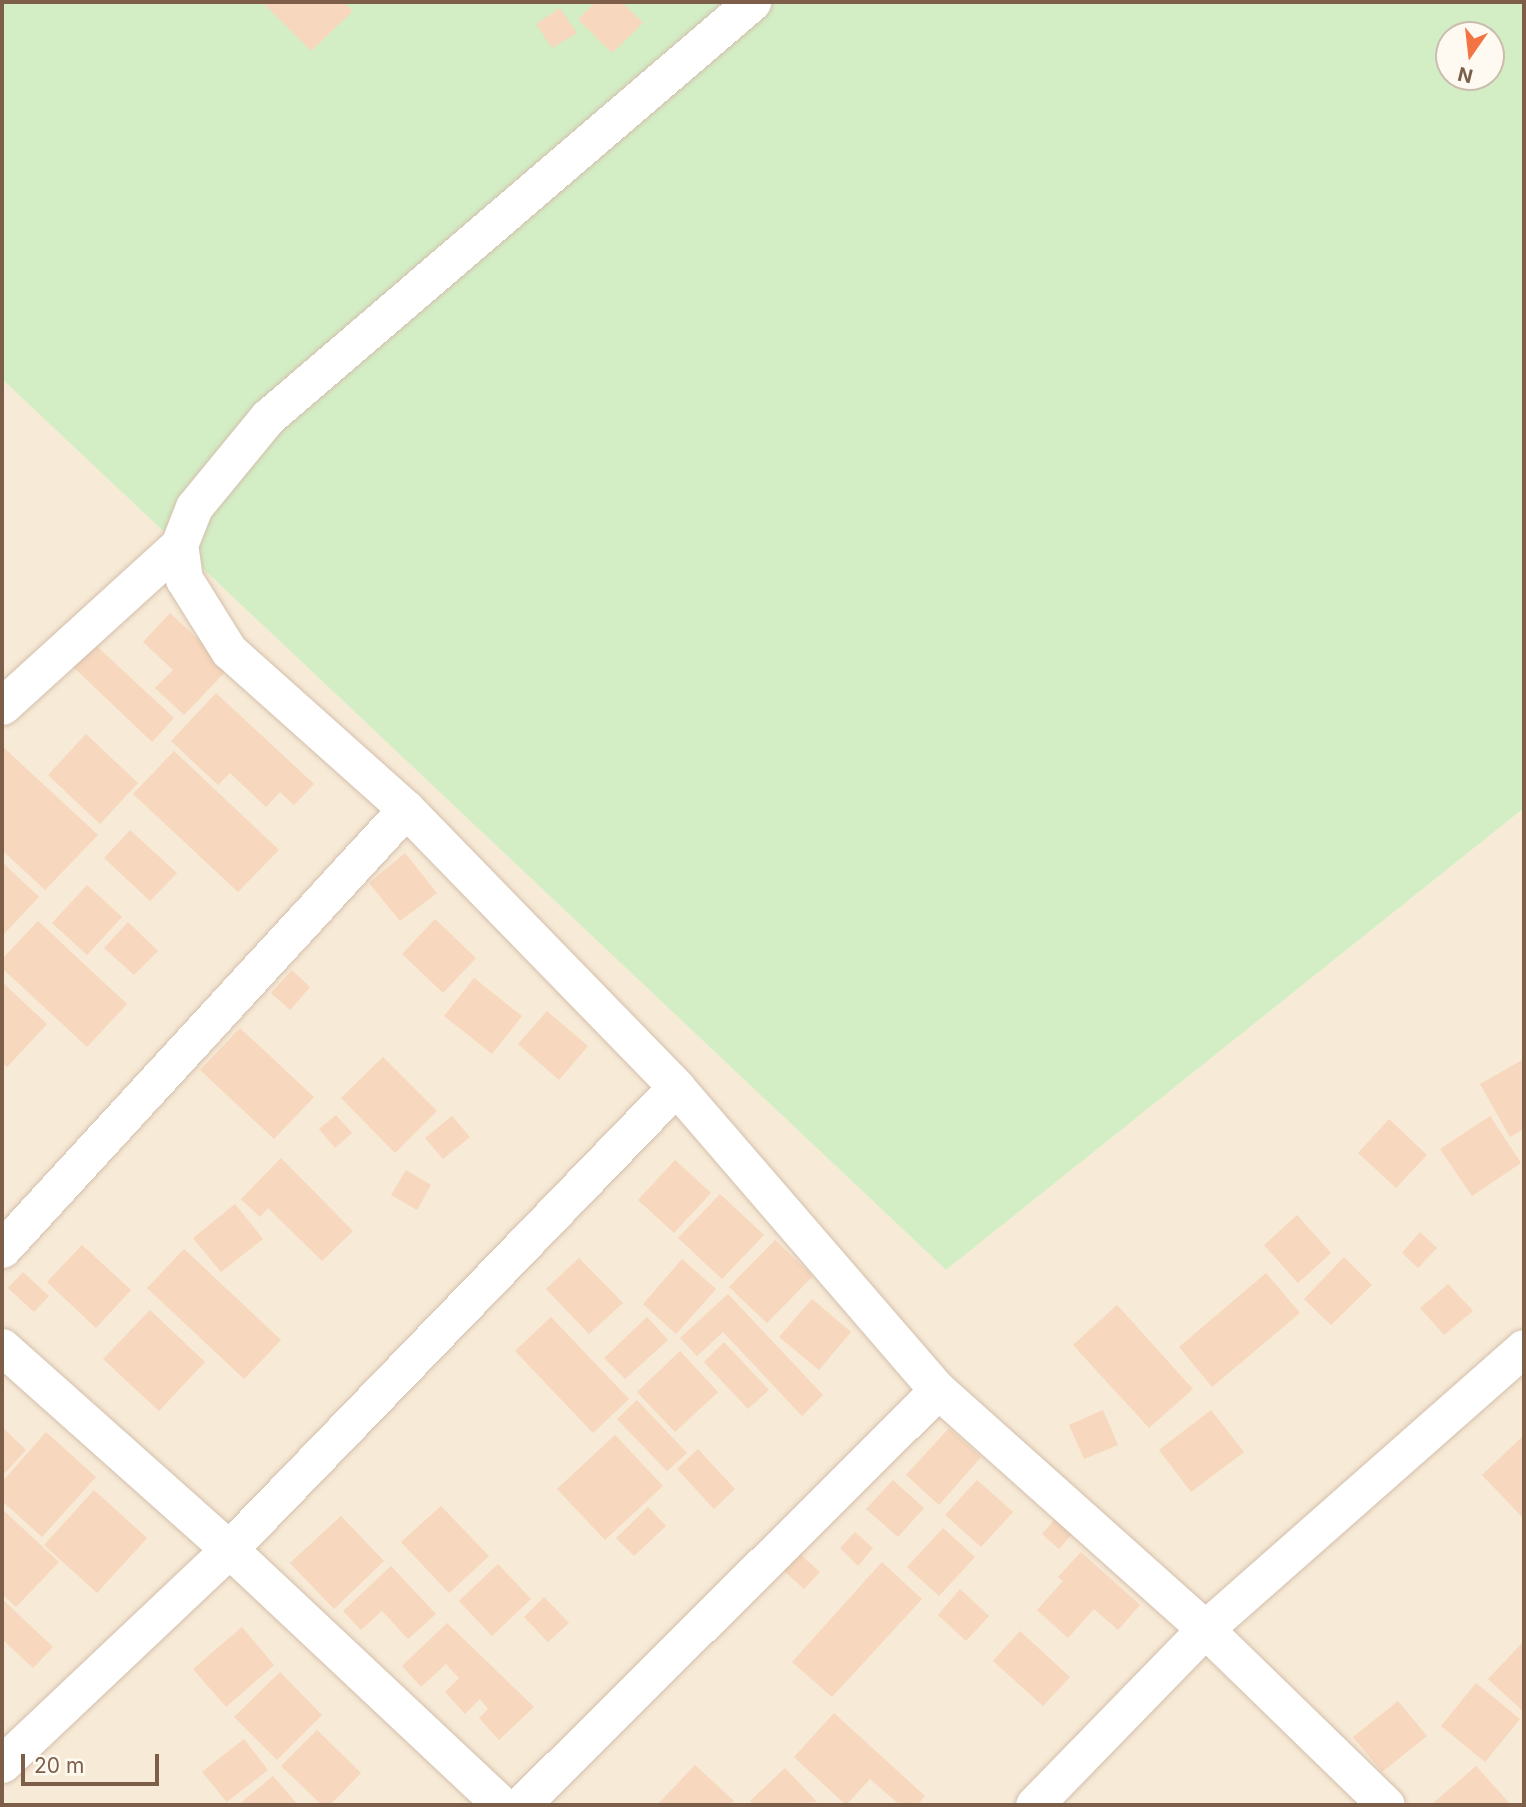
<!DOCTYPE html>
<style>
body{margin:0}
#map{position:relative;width:1526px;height:1807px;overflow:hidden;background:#fef7e9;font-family:Inter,sans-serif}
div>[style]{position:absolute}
.residential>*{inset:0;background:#f7ead6}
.green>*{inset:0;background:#d3eec5}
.building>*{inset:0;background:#f7d7bd}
.roads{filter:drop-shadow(0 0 2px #d3bfac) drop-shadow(0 0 2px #d3bfac)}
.minor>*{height:37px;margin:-18.5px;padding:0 18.5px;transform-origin:18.5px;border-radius:18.5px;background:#fff}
span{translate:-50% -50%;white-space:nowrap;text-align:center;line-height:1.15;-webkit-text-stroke:7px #fffaf1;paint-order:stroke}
.frame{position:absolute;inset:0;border:4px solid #7c5e49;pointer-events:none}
.north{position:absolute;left:1435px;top:21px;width:70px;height:70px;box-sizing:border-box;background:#fffaf1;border:2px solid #cbbcae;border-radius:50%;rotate:194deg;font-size:19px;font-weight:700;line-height:28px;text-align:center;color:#7c5e49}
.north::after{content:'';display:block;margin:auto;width:24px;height:32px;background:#f37443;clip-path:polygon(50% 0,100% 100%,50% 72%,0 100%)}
.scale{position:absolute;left:21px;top:1754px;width:138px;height:32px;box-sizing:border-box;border:4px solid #7c5e49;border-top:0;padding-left:9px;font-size:21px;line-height:24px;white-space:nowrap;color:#7c5e49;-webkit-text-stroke:5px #fffaf1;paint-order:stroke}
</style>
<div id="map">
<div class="residential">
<i style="clip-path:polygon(2px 379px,946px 1270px,1524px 808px,1524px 1805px,2px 1805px)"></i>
</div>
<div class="green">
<i style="clip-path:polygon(evenodd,2px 2px,1524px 2px,1524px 808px,946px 1270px,2px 379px,2px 2px,1449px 35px,1491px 35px,1491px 77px,1449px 77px,1449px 35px)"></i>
</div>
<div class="building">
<i style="clip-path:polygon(262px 2px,344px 2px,353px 11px,311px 51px)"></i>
<i style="clip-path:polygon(596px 2px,622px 2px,643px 23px,612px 53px,578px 19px)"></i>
<i style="clip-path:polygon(560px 8px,577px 33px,552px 48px,536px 24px)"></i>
<i style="clip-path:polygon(170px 613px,229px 668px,184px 715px,155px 688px,173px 670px,143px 642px)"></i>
<i style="clip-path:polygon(88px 638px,174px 718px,152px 742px,67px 661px)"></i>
<i style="clip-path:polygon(216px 693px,314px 784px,294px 805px,280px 792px,266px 807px,230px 773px,218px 785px,171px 741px)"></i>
<i style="clip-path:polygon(86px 734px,138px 783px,100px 824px,48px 775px)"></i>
<i style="clip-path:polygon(2px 746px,98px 835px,45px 890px,2px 850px)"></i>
<i style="clip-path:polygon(174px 751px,279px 850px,238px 892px,133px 794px)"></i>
<i style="clip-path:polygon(130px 830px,177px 873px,150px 901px,104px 858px)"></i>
<i style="clip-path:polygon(405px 853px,437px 893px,400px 921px,369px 883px)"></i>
<i style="clip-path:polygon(2px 862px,39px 897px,2px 936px)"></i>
<i style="clip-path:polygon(87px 885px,122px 917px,87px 955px,52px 923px)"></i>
<i style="clip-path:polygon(435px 919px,476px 958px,443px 993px,402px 954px)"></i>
<i style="clip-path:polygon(38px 921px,127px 1004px,87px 1047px,2px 968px,2px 959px)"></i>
<i style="clip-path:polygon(128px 922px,158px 951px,134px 975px,104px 948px)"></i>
<i style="clip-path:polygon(292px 970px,310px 987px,290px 1010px,271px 993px)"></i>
<i style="clip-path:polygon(474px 978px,522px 1016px,492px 1054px,444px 1016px)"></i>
<i style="clip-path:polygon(2px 982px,47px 1024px,7px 1067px,2px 1062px)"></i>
<i style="clip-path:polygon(547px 1011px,588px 1046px,559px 1080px,518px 1044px)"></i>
<i style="clip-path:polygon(240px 1028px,314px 1097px,274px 1139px,200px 1070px)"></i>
<i style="clip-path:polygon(383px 1057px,437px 1111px,395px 1153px,341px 1098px)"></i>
<i style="clip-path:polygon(1524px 1059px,1524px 1129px,1510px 1137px,1480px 1084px)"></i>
<i style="clip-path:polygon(336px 1115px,352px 1133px,335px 1148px,319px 1129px)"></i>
<i style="clip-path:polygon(452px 1116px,470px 1137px,443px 1159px,425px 1138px)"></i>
<i style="clip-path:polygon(1490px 1116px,1521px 1163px,1472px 1196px,1440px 1149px)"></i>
<i style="clip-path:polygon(1389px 1119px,1427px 1155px,1396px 1188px,1358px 1153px)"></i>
<i style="clip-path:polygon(281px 1158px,353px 1231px,322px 1261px,268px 1208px,260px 1217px,241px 1199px)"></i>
<i style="clip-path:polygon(675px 1160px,711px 1193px,674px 1233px,638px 1200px)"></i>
<i style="clip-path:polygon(406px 1170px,431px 1185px,417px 1210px,391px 1195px)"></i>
<i style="clip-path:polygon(720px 1194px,764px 1235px,722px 1279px,678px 1238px)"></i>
<i style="clip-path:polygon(235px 1204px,263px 1239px,221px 1272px,193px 1238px)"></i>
<i style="clip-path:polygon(1297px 1215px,1331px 1253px,1298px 1283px,1264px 1245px)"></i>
<i style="clip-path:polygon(1420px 1232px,1437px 1248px,1418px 1268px,1402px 1253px)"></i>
<i style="clip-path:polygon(775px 1240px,813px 1276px,767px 1323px,729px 1287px)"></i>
<i style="clip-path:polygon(82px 1245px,131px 1290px,96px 1328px,47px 1282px)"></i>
<i style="clip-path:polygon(184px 1249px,281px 1340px,244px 1379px,147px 1288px)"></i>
<i style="clip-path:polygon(1344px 1257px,1372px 1285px,1331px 1325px,1304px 1299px)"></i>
<i style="clip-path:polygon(579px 1258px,623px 1303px,589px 1334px,546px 1289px)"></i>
<i style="clip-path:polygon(682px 1259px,716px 1289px,676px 1334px,643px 1304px)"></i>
<i style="clip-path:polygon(23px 1272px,49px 1296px,34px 1312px,8px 1288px)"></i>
<i style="clip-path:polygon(1266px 1273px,1300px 1313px,1212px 1387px,1179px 1347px)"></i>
<i style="clip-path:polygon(1448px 1284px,1473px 1311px,1444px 1335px,1420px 1308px)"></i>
<i style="clip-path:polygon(728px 1294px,823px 1395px,802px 1416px,723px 1332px,697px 1356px,680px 1338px)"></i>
<i style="clip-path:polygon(812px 1299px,851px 1332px,819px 1370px,779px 1337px)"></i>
<i style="clip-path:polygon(1117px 1305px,1193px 1389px,1149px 1428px,1073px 1345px)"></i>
<i style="clip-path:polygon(150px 1310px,205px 1362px,159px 1411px,103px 1359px)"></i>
<i style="clip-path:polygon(551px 1317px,629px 1399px,593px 1433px,515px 1351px)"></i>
<i style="clip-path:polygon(647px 1317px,668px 1340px,625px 1379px,604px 1358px)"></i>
<i style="clip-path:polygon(724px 1342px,769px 1390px,748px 1409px,704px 1362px)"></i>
<i style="clip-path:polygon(680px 1351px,718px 1392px,675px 1432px,637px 1392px)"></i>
<i style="clip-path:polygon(637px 1400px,687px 1453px,667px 1471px,617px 1419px)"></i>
<i style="clip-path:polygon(1103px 1410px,1118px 1445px,1084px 1459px,1069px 1425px)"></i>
<i style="clip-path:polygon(1211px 1410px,1244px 1452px,1191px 1492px,1159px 1450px)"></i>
<i style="clip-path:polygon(2px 1427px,26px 1450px,2px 1476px)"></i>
<i style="clip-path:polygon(949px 1428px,981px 1457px,939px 1505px,906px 1475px)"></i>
<i style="clip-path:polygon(46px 1432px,96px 1477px,42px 1537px,2px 1501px,2px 1482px)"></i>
<i style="clip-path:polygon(615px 1435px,663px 1486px,605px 1540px,557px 1489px)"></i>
<i style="clip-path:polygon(1524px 1435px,1524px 1519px,1482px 1475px)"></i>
<i style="clip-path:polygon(698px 1449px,735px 1489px,714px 1509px,677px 1469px)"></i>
<i style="clip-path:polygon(893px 1480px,924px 1508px,898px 1537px,866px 1509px)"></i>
<i style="clip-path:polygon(977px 1480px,1013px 1512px,981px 1547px,945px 1515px)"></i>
<i style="clip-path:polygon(94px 1490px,147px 1538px,97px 1593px,44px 1545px)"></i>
<i style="clip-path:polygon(441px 1506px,489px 1556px,449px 1593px,401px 1542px)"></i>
<i style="clip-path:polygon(648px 1507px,666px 1526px,634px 1556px,616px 1538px)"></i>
<i style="clip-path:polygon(2px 1509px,59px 1562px,16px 1607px,2px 1594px)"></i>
<i style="clip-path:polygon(341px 1516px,384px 1561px,334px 1609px,290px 1563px)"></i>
<i style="clip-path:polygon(1056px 1518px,1073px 1533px,1059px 1549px,1042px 1534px)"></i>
<i style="clip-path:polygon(943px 1528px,975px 1557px,939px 1596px,907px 1567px)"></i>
<i style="clip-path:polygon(855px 1532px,873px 1548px,858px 1566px,840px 1548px)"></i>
<i style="clip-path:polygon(1081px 1552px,1140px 1605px,1118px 1630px,1094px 1609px,1068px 1638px,1037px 1610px,1063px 1581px,1058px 1577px)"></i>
<i style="clip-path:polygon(799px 1553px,820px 1572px,804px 1589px,783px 1570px)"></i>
<i style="clip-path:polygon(882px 1562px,922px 1599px,832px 1697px,792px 1662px)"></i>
<i style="clip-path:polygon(498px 1564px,531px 1599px,492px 1636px,459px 1601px)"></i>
<i style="clip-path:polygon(391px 1566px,436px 1614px,408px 1639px,382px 1611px,361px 1630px,343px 1611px)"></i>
<i style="clip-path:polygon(960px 1589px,989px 1616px,966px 1641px,938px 1615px)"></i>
<i style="clip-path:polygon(544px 1597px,569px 1623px,548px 1642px,524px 1617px)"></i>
<i style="clip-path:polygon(2px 1599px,53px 1647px,33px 1668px,2px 1639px)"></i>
<i style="clip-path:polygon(447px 1623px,534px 1707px,499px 1740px,479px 1718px,488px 1709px,480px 1699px,465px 1714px,445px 1692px,459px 1678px,446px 1664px,421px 1687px,402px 1666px)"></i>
<i style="clip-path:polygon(242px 1627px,274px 1665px,226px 1707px,193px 1669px)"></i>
<i style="clip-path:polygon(1020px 1631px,1070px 1677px,1043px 1706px,993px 1661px)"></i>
<i style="clip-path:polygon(1524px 1641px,1524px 1712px,1488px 1679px)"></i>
<i style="clip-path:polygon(280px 1672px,322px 1715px,277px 1760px,234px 1717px)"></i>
<i style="clip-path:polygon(1476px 1683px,1520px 1719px,1485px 1762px,1441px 1726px)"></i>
<i style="clip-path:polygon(1398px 1701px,1427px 1736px,1382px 1772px,1353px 1737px)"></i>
<i style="clip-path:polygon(834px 1713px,925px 1796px,917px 1805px,900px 1805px,870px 1779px,846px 1805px,794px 1757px)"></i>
<i style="clip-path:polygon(317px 1730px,361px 1773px,330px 1805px,322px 1805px,281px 1766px)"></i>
<i style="clip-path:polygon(244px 1739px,268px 1770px,227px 1802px,202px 1772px)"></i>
<i style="clip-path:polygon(695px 1765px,734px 1801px,730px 1805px,657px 1805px)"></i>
<i style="clip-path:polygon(1476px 1766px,1511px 1805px,1431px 1805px)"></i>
<i style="clip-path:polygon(785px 1768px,817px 1802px,754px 1805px,750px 1801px)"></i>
<i style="clip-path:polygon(273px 1776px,298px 1805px,238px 1805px)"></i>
</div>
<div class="roads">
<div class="minor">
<i style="left:2px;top:706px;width:239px;rotate:-42.3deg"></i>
<i style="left:406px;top:809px;width:388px;rotate:45.8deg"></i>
<i style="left:676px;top:1087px;width:401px;rotate:49.2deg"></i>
<i style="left:938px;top:1390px;width:358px;rotate:41.8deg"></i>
<i style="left:1205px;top:1629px;width:252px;rotate:44.2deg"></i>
<i style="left:2px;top:1249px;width:597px;rotate:-47.44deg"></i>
<i style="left:406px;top:809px;width:237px;rotate:-138.2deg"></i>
<i style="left:229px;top:651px;width:85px;rotate:-122deg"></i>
<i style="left:184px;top:579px;width:34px;rotate:-98deg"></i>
<i style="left:179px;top:545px;width:41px;rotate:-68.5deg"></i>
<i style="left:194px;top:507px;width:117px;rotate:-50.6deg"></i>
<i style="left:268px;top:417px;width:638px;rotate:-40.61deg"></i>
<i style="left:2px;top:1347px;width:304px;rotate:41.7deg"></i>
<i style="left:229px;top:1549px;width:374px;rotate:43.2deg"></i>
<i style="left:2px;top:1764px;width:313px;rotate:-43.4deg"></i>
<i style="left:229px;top:1549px;width:643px;rotate:-45.95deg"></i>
<i style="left:521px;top:1805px;width:588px;rotate:-44.86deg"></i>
<i style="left:1034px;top:1805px;width:245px;rotate:-45.8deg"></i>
<i style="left:1205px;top:1629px;width:425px;rotate:-41.4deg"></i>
</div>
</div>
<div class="frame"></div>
<div class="north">N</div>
<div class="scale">20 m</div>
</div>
